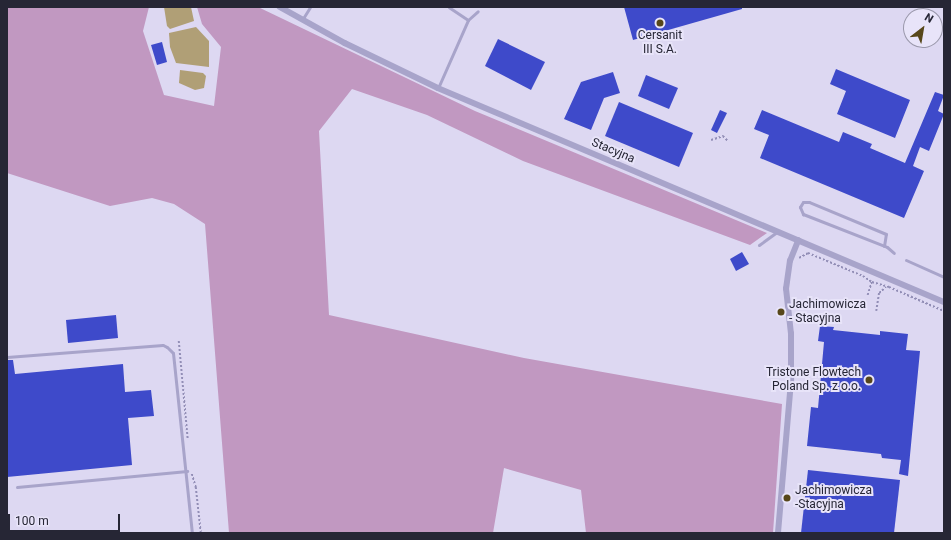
<!DOCTYPE html>
<style>
body{margin:0}
#map{position:relative;width:951px;height:540px;overflow:hidden;background:#ddd8f2;font-family:Roboto,sans-serif}
div>[style]{position:absolute}
.green>*{inset:0;background:#c198c1}
.water>*{inset:0;background:#b09f76}
.building>*{inset:0;background:#3e4aca}
.path>*{height:1.5px;margin-top:-0.75px;transform-origin:0;background:repeating-linear-gradient(90deg,#928eb6 0 2px,transparent 0 4px)}
.lane>*{height:3px;margin:-1.5px;padding:0 1.5px;transform-origin:1.5px;border-radius:1.5px;background:#a8a4ca}
.street>*{height:5.5px;margin:-2.75px;padding:0 2.75px;transform-origin:2.75px;border-radius:2.75px;background:#a8a4ca}
.dots>*{width:11px;height:11px;translate:-50% -50%;box-sizing:border-box;border:2px solid #e8e4f9;border-radius:50%}
span{translate:-50% -50%;white-space:nowrap;text-align:center;line-height:1.15;-webkit-text-stroke:4px #e8e4f9;paint-order:stroke}
.poi-label{font-size:12px;color:#262635}
.left{translate:0 -50%;text-align:left}
.right{translate:-100% -50%;text-align:right}
.street-label{font-size:12px;color:#262635}
.frame{position:absolute;inset:0;border:8px solid #262635;pointer-events:none}
.north{position:absolute;left:903px;top:8px;width:40px;height:40px;box-sizing:border-box;background:#e8e4f9;border:1px solid #9a98ab;border-radius:50%;rotate:31deg;font-size:11px;font-weight:700;line-height:16px;text-align:center;color:#262635}
.north::after{content:'';display:block;margin:auto;width:14px;height:18px;background:#57471a;clip-path:polygon(50% 0,100% 100%,50% 72%,0 100%)}
.scale{position:absolute;left:8px;top:514px;width:112px;height:18px;box-sizing:border-box;border:2px solid #262635;border-top:0;padding-left:5px;font-size:12px;line-height:14px;white-space:nowrap;color:#262635;-webkit-text-stroke:3px #e8e4f9;paint-order:stroke}
</style>
<div id="map">
<div class="green">
<i style="clip-path:polygon(7px 7px,149px 7px,143px 31px,164px 95px,214px 106px,221px 47px,202px 24px,197px 7px,258px 7px,475px 111px,767px 233px,750px 245px,523px 161px,427px 115px,352px 89px,319px 131px,329px 315px,524px 358px,782px 404px,773px 533px,586px 533px,581px 490px,504px 468px,493px 533px,229px 533px,205px 224px,174px 204px,152px 198px,110px 206px,7px 173px)"></i>
</div>
<div class="water">
<i style="clip-path:polygon(164px 7px,191px 7px,194px 21px,170px 29px,167px 26px)"></i>
<i style="clip-path:polygon(196px 27px,209px 41px,209px 67px,176px 63px,170px 47px,169px 33px)"></i>
<i style="clip-path:polygon(180px 70px,203px 73px,206px 76px,204px 88px,195px 90px,179px 83px)"></i>
</div>
<div class="building">
<i style="clip-path:polygon(624px 7px,742px 7px,742px 9px,633px 40px)"></i>
<i style="clip-path:polygon(498px 39px,545px 62px,531px 90px,485px 66px)"></i>
<i style="clip-path:polygon(162px 42px,167px 62px,157px 65px,151px 45px)"></i>
<i style="clip-path:polygon(836px 69px,910px 100px,895px 138px,837px 114px,846px 91px,830px 84px)"></i>
<i style="clip-path:polygon(613px 72px,620px 93px,604px 98px,591px 130px,564px 119px,581px 82px)"></i>
<i style="clip-path:polygon(646px 75px,678px 88px,669px 109px,638px 96px)"></i>
<i style="clip-path:polygon(935px 92px,944px 95px,938px 111px,944px 114px,929px 151px,920px 147px,913px 166px,924px 171px,904px 218px,760px 158px,769px 135px,754px 129px,762px 110px,839px 142px,843px 132px,872px 144px,870px 148px,905px 163px)"></i>
<i style="clip-path:polygon(619px 102px,693px 133px,679px 167px,605px 136px)"></i>
<i style="clip-path:polygon(720px 110px,727px 113px,717px 133px,711px 130px)"></i>
<i style="clip-path:polygon(742px 252px,749px 264px,736px 271px,730px 259px)"></i>
<i style="clip-path:polygon(116px 315px,118px 338px,68px 343px,66px 320px)"></i>
<i style="clip-path:polygon(820px 326px,834px 327px,833px 330px,880px 335px,880px 331px,908px 334px,906px 350px,920px 351px,908px 476px,899px 474px,901px 460px,882px 458px,881px 454px,807px 446px,811px 407px,818px 408px,824px 342px,818px 341px)"></i>
<i style="clip-path:polygon(7px 360px,13px 360px,15px 374px,123px 364px,125px 392px,151px 390px,154px 416px,128px 418px,132px 465px,7px 477px)"></i>
<i style="clip-path:polygon(808px 470px,900px 480px,894px 533px,801px 533px)"></i>
</div>
<div class="path">
<i style="left:711px;top:140px;width:13px;rotate:-18deg"></i>
<i style="left:723px;top:136px;width:8px;rotate:45deg"></i>
<i style="left:799px;top:258px;width:10px;rotate:-29deg"></i>
<i style="left:808px;top:253px;width:60px;rotate:22.7deg"></i>
<i style="left:863px;top:276px;width:11px;rotate:34deg"></i>
<i style="left:872px;top:282px;width:14px;rotate:107deg"></i>
<i style="left:872px;top:282px;width:18px;rotate:16deg"></i>
<i style="left:889px;top:287px;width:60px;rotate:23.6deg"></i>
<i style="left:876px;top:311px;width:18px;rotate:-81deg"></i>
<i style="left:879px;top:293px;width:9px;rotate:-41deg"></i>
<i style="left:179px;top:341px;width:99px;rotate:84.8deg"></i>
<i style="left:192px;top:474px;width:14px;rotate:73deg"></i>
<i style="left:196px;top:487px;width:46px;rotate:83.8deg"></i>
</div>
<div class="lane">
<i style="left:302px;top:20px;width:15px;rotate:-58deg"></i>
<i style="left:468px;top:20px;width:13px;rotate:-42deg"></i>
<i style="left:438px;top:88px;width:74px;rotate:-66.2deg"></i>
<i style="left:468px;top:20px;width:23px;rotate:-146deg"></i>
<i style="left:759px;top:245px;width:22px;rotate:-36deg"></i>
<i style="left:884px;top:246px;width:12px;rotate:-81deg"></i>
<i style="left:886px;top:234px;width:83px;rotate:-157.4deg"></i>
<i style="left:809px;top:202px;width:6px;rotate:180deg"></i>
<i style="left:803px;top:202px;width:6px;rotate:121deg"></i>
<i style="left:800px;top:207px;width:8px;rotate:67deg"></i>
<i style="left:803px;top:214px;width:90px;rotate:21.4deg"></i>
<i style="left:887px;top:247px;width:9px;rotate:41deg"></i>
<i style="left:906px;top:260px;width:42px;rotate:24.1deg"></i>
<i style="left:7px;top:357px;width:156px;rotate:-4.4deg"></i>
<i style="left:163px;top:345px;width:4px;rotate:27deg"></i>
<i style="left:167px;top:347px;width:8px;rotate:45deg"></i>
<i style="left:173px;top:353px;width:181px;rotate:84deg"></i>
<i style="left:17px;top:487px;width:171px;rotate:-5.4deg"></i>
</div>
<div class="street">
<i style="left:280px;top:7px;width:74px;rotate:29deg"></i>
<i style="left:345px;top:43px;width:103px;rotate:25.8deg"></i>
<i style="left:438px;top:88px;width:549px;rotate:22.92deg"></i>
<i style="left:778px;top:533px;width:154px;rotate:-85.1deg"></i>
<i style="left:791px;top:380px;width:46px;rotate:-90deg"></i>
<i style="left:791px;top:334px;width:45px;rotate:-96.3deg"></i>
<i style="left:786px;top:289px;width:28px;rotate:-82deg"></i>
<i style="left:790px;top:261px;width:22px;rotate:-68deg"></i>
</div>
<div class="dots">
<i style="left:660px;top:23px;background:#57471a"></i>
<i style="left:781px;top:312px;background:#57471a"></i>
<i style="left:869px;top:380px;background:#57471a"></i>
<i style="left:787px;top:498px;background:#57471a"></i>
</div>
<div class="poi-label">
<span style="left:660px;top:43px">Cersanit<br>III S.A.</span>
<span class="left" style="left:789px;top:312px">Jachimowicza<br>- Stacyjna</span>
<span class="right" style="left:861px;top:380px">Tristone Flowtech<br>Poland Sp. z o.o.</span>
<span class="left" style="left:795px;top:498px">Jachimowicza<br>-Stacyjna</span>
</div>
<div class="street-label">
<span style="left:613px;top:151px;rotate:23deg">Stacyjna</span>
</div>
<div class="frame"></div>
<div class="north">N</div>
<div class="scale">100 m</div>
</div>
